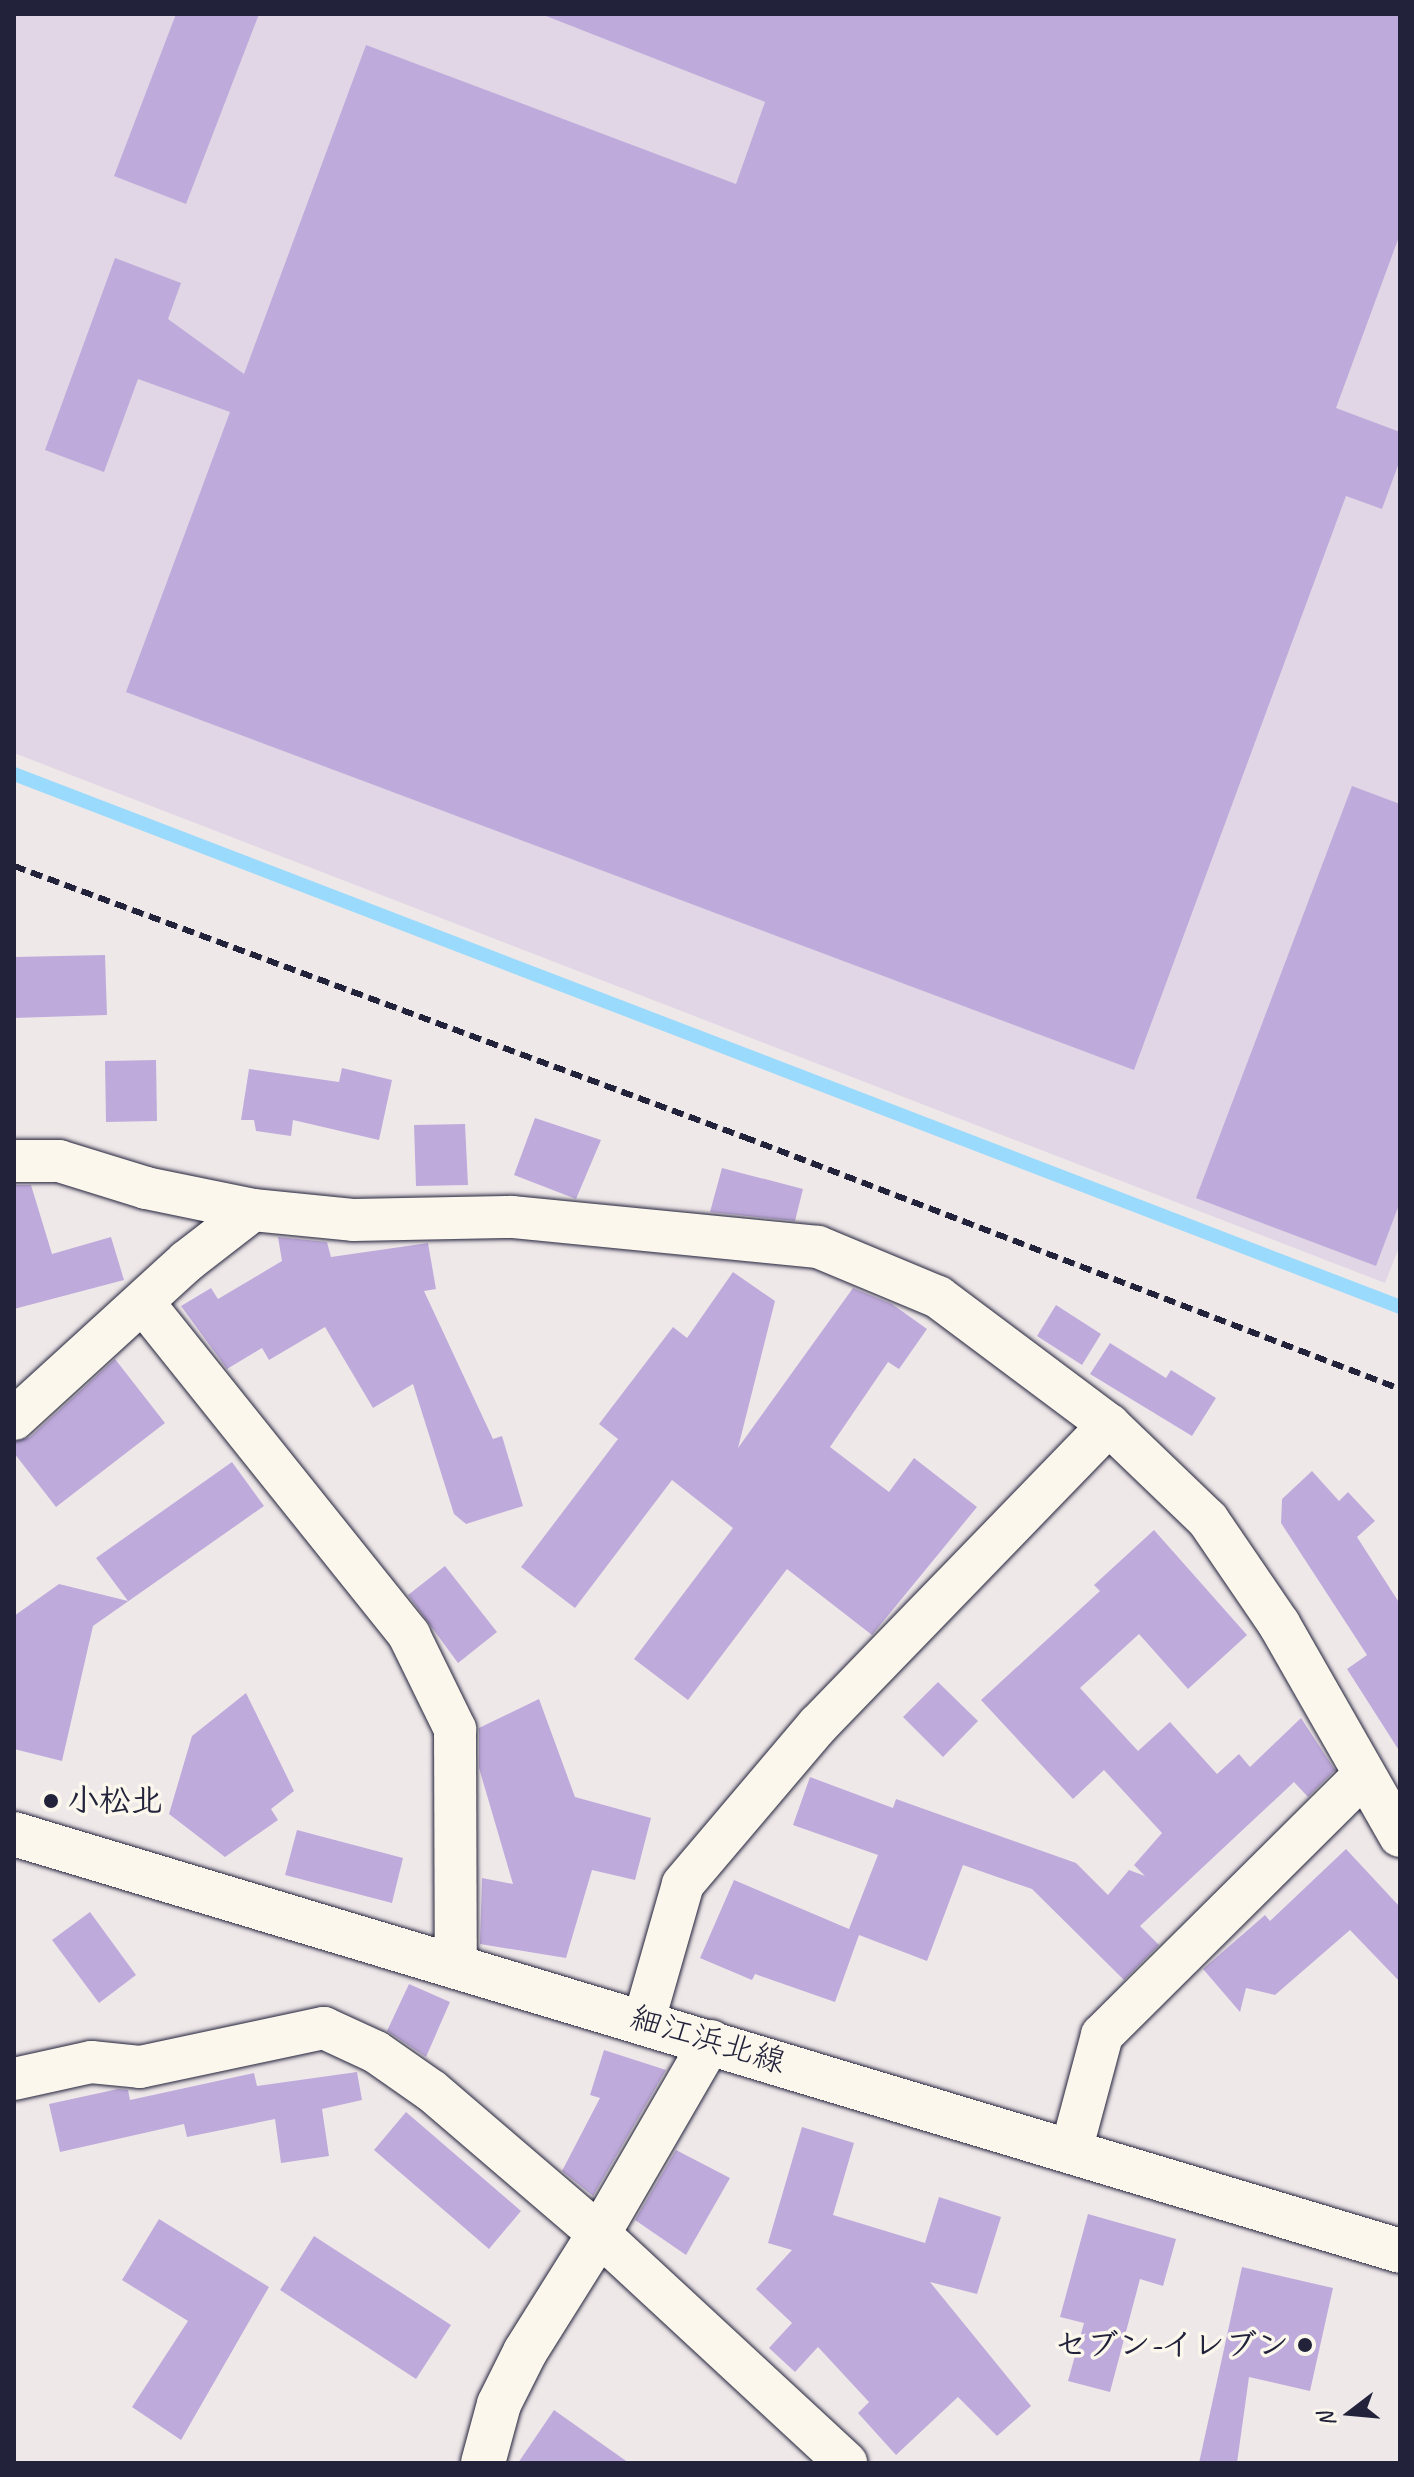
<!DOCTYPE html>
<meta charset="utf-8">
<style>
body{margin:0}
#map{position:relative;width:1414px;height:2477px;overflow:hidden;background:#efe8e9;font-family:Caveat,"Klee One",sans-serif}
div>[style]{position:absolute}
.built>*{inset:0;background:#e1d6e5}
.stream>*{height:14px;margin:-7px;padding:0 7px;transform-origin:7px;border-radius:7px;background:#9adafc}
.building>*{inset:0;background:#bfabdb}
.roads{filter:drop-shadow(0 0 2px #22223b) drop-shadow(0 0 2px #22223b)}
.minor>*{height:42px;margin:-21px;padding:0 21px;transform-origin:21px;border-radius:21px;background:#fbf7ec}
.tertiary>*{height:44px;margin:-22px;padding:0 22px;transform-origin:22px;border-radius:22px;background:#fbf7ec}
.secondary>*{height:44px;margin:-22px;padding:0 22px;transform-origin:22px;border-radius:22px;background:#fbf7ec}
.rail>*{height:6px;margin-top:-3px;transform-origin:0;background:repeating-linear-gradient(90deg,#22223b 0 12px,transparent 0 18px)}
.dots>*{width:22px;height:22px;translate:-50% -50%;box-sizing:border-box;border:4px solid #fbf7ec;border-radius:50%}
span{translate:-50% -50%;white-space:nowrap;text-align:center;line-height:1.15;-webkit-text-stroke:7px #fbf7ec;paint-order:stroke}
.poi-label{font-size:32px;color:#22223b;font-weight:700}
.left{translate:0 -50%;text-align:left}
.right{translate:-100% -50%;text-align:right}
.street-label{font-size:32px;color:#22223b}
.frame{position:absolute;inset:0;border:16px solid #22223b;pointer-events:none}
.north{position:absolute;left:1310px;top:2373px;width:80px;height:80px;-webkit-text-stroke:6px #fbf7ec;paint-order:stroke;rotate:254deg;font-size:22px;font-weight:700;line-height:32px;text-align:center;color:#22223b}
.north::after{content:'';display:block;margin:auto;width:28px;height:36px;background:#22223b;clip-path:polygon(50% 0,100% 100%,50% 72%,0 100%)}
</style>
<div id="map">
<div class="built">
<i style="clip-path:polygon(14px 14px,1400px 14px,1400px 1245px,1385px 1283px,14px 753px)"></i>
</div>
<div class="stream">
<i style="left:14px;top:774px;width:1485px;rotate:21.03deg"></i>
</div>
<div class="building">
<i style="clip-path:polygon(176px 14px,259px 14px,186px 204px,114px 176px)"></i>
<i style="clip-path:polygon(541px 14px,1400px 14px,1400px 234px,1336px 408px,1400px 432px,1400px 460px,1382px 509px,1346px 496px,1134px 1070px,126px 692px,230px 412px,138px 379px,104px 472px,45px 450px,115px 258px,181px 283px,168px 319px,244px 374px,366px 45px,736px 184px,765px 102px)"></i>
<i style="clip-path:polygon(1352px 786px,1400px 804px,1400px 1202px,1376px 1266px,1196px 1198px)"></i>
<i style="clip-path:polygon(105px 955px,107px 1015px,14px 1018px,14px 957px)"></i>
<i style="clip-path:polygon(156px 1060px,157px 1121px,106px 1122px,105px 1061px)"></i>
<i style="clip-path:polygon(342px 1068px,392px 1080px,379px 1140px,293px 1120px,291px 1136px,256px 1131px,254px 1120px,241px 1120px,249px 1069px,339px 1082px)"></i>
<i style="clip-path:polygon(535px 1118px,601px 1140px,576px 1199px,514px 1175px)"></i>
<i style="clip-path:polygon(465px 1124px,468px 1185px,416px 1186px,414px 1125px)"></i>
<i style="clip-path:polygon(722px 1168px,803px 1189px,795px 1221px,710px 1212px)"></i>
<i style="clip-path:polygon(14px 1185px,31px 1185px,52px 1254px,111px 1237px,124px 1280px,14px 1309px)"></i>
<i style="clip-path:polygon(278px 1237px,327px 1242px,331px 1257px,428px 1243px,436px 1289px,424px 1291px,493px 1439px,502px 1436px,523px 1506px,466px 1524px,454px 1514px,413px 1384px,373px 1408px,325px 1327px,269px 1360px,262px 1348px,227px 1369px,181px 1306px,211px 1288px,218px 1299px,282px 1261px)"></i>
<i style="clip-path:polygon(733px 1272px,775px 1301px,738px 1448px,853px 1288px,892px 1304px,927px 1329px,899px 1369px,888px 1362px,830px 1447px,889px 1492px,914px 1458px,977px 1507px,872px 1635px,787px 1569px,688px 1700px,634px 1659px,733px 1528px,672px 1480px,575px 1608px,521px 1567px,618px 1439px,599px 1424px,673px 1327px,687px 1338px)"></i>
<i style="clip-path:polygon(1056px 1305px,1101px 1334px,1082px 1365px,1037px 1336px)"></i>
<i style="clip-path:polygon(1110px 1343px,1166px 1378px,1171px 1370px,1216px 1398px,1192px 1436px,1090px 1374px)"></i>
<i style="clip-path:polygon(115px 1359px,165px 1423px,56px 1507px,14px 1453px,14px 1442px,30px 1437px)"></i>
<i style="clip-path:polygon(232px 1462px,264px 1506px,93px 1626px,62px 1761px,14px 1749px,14px 1616px,59px 1584px,128px 1601px,96px 1558px)"></i>
<i style="clip-path:polygon(1312px 1471px,1339px 1501px,1348px 1492px,1375px 1521px,1357px 1537px,1400px 1604px,1400px 1752px,1347px 1669px,1367px 1655px,1281px 1523px,1282px 1499px)"></i>
<i style="clip-path:polygon(1154px 1530px,1247px 1635px,1188px 1689px,1139px 1634px,1080px 1688px,1138px 1751px,1170px 1722px,1217px 1774px,1239px 1754px,1250px 1767px,1301px 1718px,1335px 1770px,1308px 1797px,1294px 1782px,1140px 1926px,1159px 1945px,1124px 1980px,1032px 1889px,963px 1865px,927px 1961px,859px 1935px,835px 2002px,755px 1974px,752px 1980px,700px 1958px,734px 1880px,849px 1929px,878px 1855px,793px 1825px,810px 1777px,893px 1808px,896px 1799px,1076px 1863px,1108px 1895px,1129px 1870px,1145px 1876px,1134px 1865px,1162px 1833px,1104px 1770px,1073px 1799px,981px 1700px,1100px 1591px,1094px 1585px)"></i>
<i style="clip-path:polygon(445px 1566px,497px 1632px,458px 1663px,408px 1595px)"></i>
<i style="clip-path:polygon(938px 1682px,978px 1721px,943px 1757px,903px 1717px)"></i>
<i style="clip-path:polygon(246px 1693px,294px 1791px,271px 1809px,278px 1820px,225px 1857px,169px 1814px,192px 1736px)"></i>
<i style="clip-path:polygon(539px 1699px,575px 1797px,651px 1818px,635px 1880px,592px 1870px,566px 1958px,480px 1944px,482px 1878px,513px 1884px,479px 1768px,479px 1728px)"></i>
<i style="clip-path:polygon(297px 1830px,403px 1858px,392px 1903px,285px 1875px)"></i>
<i style="clip-path:polygon(1346px 1849px,1400px 1907px,1400px 1982px,1350px 1930px,1275px 1995px,1246px 1988px,1240px 2012px,1203px 1969px,1265px 1915px,1270px 1921px)"></i>
<i style="clip-path:polygon(90px 1912px,136px 1975px,99px 2003px,52px 1940px)"></i>
<i style="clip-path:polygon(409px 1984px,450px 2002px,426px 2057px,387px 2031px)"></i>
<i style="clip-path:polygon(604px 2050px,666px 2070px,593px 2196px,562px 2171px,600px 2098px,590px 2095px)"></i>
<i style="clip-path:polygon(357px 2072px,362px 2100px,322px 2109px,329px 2156px,281px 2163px,275px 2119px,187px 2137px,184px 2124px,60px 2152px,49px 2104px,118px 2089px,128px 2090px,130px 2100px,254px 2073px,257px 2086px)"></i>
<i style="clip-path:polygon(406px 2112px,521px 2211px,489px 2249px,374px 2150px)"></i>
<i style="clip-path:polygon(802px 2127px,854px 2143px,833px 2215px,925px 2243px,939px 2197px,1001px 2217px,977px 2294px,930px 2282px,1031px 2406px,997px 2436px,958px 2397px,896px 2455px,858px 2413px,869px 2402px,818px 2347px,795px 2372px,769px 2348px,792px 2323px,756px 2289px,792px 2250px,768px 2243px)"></i>
<i style="clip-path:polygon(676px 2150px,730px 2178px,686px 2255px,635px 2220px)"></i>
<i style="clip-path:polygon(1088px 2214px,1176px 2239px,1163px 2286px,1140px 2279px,1110px 2392px,1068px 2381px,1084px 2323px,1060px 2317px)"></i>
<i style="clip-path:polygon(159px 2219px,269px 2287px,181px 2440px,132px 2407px,188px 2321px,122px 2280px)"></i>
<i style="clip-path:polygon(314px 2236px,451px 2325px,416px 2379px,280px 2290px)"></i>
<i style="clip-path:polygon(1242px 2267px,1333px 2288px,1310px 2391px,1249px 2377px,1237px 2463px,1199px 2463px)"></i>
<i style="clip-path:polygon(554px 2410px,629px 2463px,518px 2463px)"></i>
</div>
<div class="roads">
<div class="minor">
<i style="left:14px;top:1161px;width:45px"></i>
<i style="left:59px;top:1161px;width:91px;rotate:17.2deg"></i>
<i style="left:146px;top:1188px;width:109px;rotate:11.6deg"></i>
<i style="left:253px;top:1210px;width:100px;rotate:5.7deg"></i>
<i style="left:353px;top:1220px;width:159px;rotate:-1.1deg"></i>
<i style="left:512px;top:1217px;width:307px;rotate:5.6deg"></i>
<i style="left:818px;top:1247px;width:130px;rotate:22.6deg"></i>
<i style="left:938px;top:1297px;width:214px;rotate:36.8deg"></i>
<i style="left:1109px;top:1425px;width:137px;rotate:43.8deg"></i>
<i style="left:1208px;top:1520px;width:126px;rotate:55.7deg"></i>
<i style="left:1279px;top:1624px;width:244px;rotate:60.3deg"></i>
<i style="left:145px;top:1305px;width:423px;rotate:51.3deg"></i>
<i style="left:409px;top:1635px;width:105px;rotate:63.9deg"></i>
<i style="left:455px;top:1729px;width:239px;rotate:89.8deg"></i>
<i style="left:14px;top:1419px;width:234px;rotate:-42.4deg"></i>
<i style="left:187px;top:1261px;width:83px;rotate:-37.7deg"></i>
<i style="left:644px;top:2020px;width:141px;rotate:-74deg"></i>
<i style="left:683px;top:1884px;width:209px;rotate:-49.7deg"></i>
<i style="left:818px;top:1725px;width:418px;rotate:-45.9deg"></i>
<i style="left:711px;top:2041px;width:223px;rotate:120.1deg"></i>
<i style="left:599px;top:2234px;width:337px;rotate:42.8deg"></i>
<i style="left:14px;top:2079px;width:79px;rotate:-12.4deg"></i>
<i style="left:91px;top:2062px;width:49px;rotate:5.8deg"></i>
<i style="left:140px;top:2067px;width:188px;rotate:-12deg"></i>
<i style="left:324px;top:2028px;width:57px;rotate:24.8deg"></i>
<i style="left:376px;top:2052px;width:68px;rotate:34.9deg"></i>
<i style="left:432px;top:2091px;width:220px;rotate:40.6deg"></i>
<i style="left:1071px;top:2151px;width:120px;rotate:-75deg"></i>
<i style="left:1102px;top:2035px;width:366px;rotate:-44.8deg"></i>
</div>
<div class="tertiary">
<i style="left:483px;top:2463px;width:61px;rotate:-74.8deg"></i>
<i style="left:499px;top:2404px;width:58px;rotate:-63.4deg"></i>
<i style="left:525px;top:2352px;width:139px;rotate:-57.9deg"></i>
</div>
<div class="secondary">
<i style="left:14px;top:1834px;width:1447px;rotate:16.74deg"></i>
</div>
</div>
<div class="rail">
<i style="left:14px;top:866px;width:779px;rotate:20.37deg"></i>
<i style="left:744px;top:1137px;width:703px;rotate:21.01deg"></i>
</div>
<div class="dots">
<i style="left:51px;top:1801px;background:#22223b"></i>
<i style="left:1305px;top:2345px;background:#22223b"></i>
</div>
<div class="poi-label">
<span class="left" style="left:67px;top:1801px">小松北</span>
<span class="right" style="left:1289px;top:2345px">セブン-イレブン</span>
</div>
<div class="street-label">
<span style="left:708px;top:2040px;rotate:17deg">細江浜北線</span>
</div>
<div class="frame"></div>
<div class="north">N</div>
</div>
